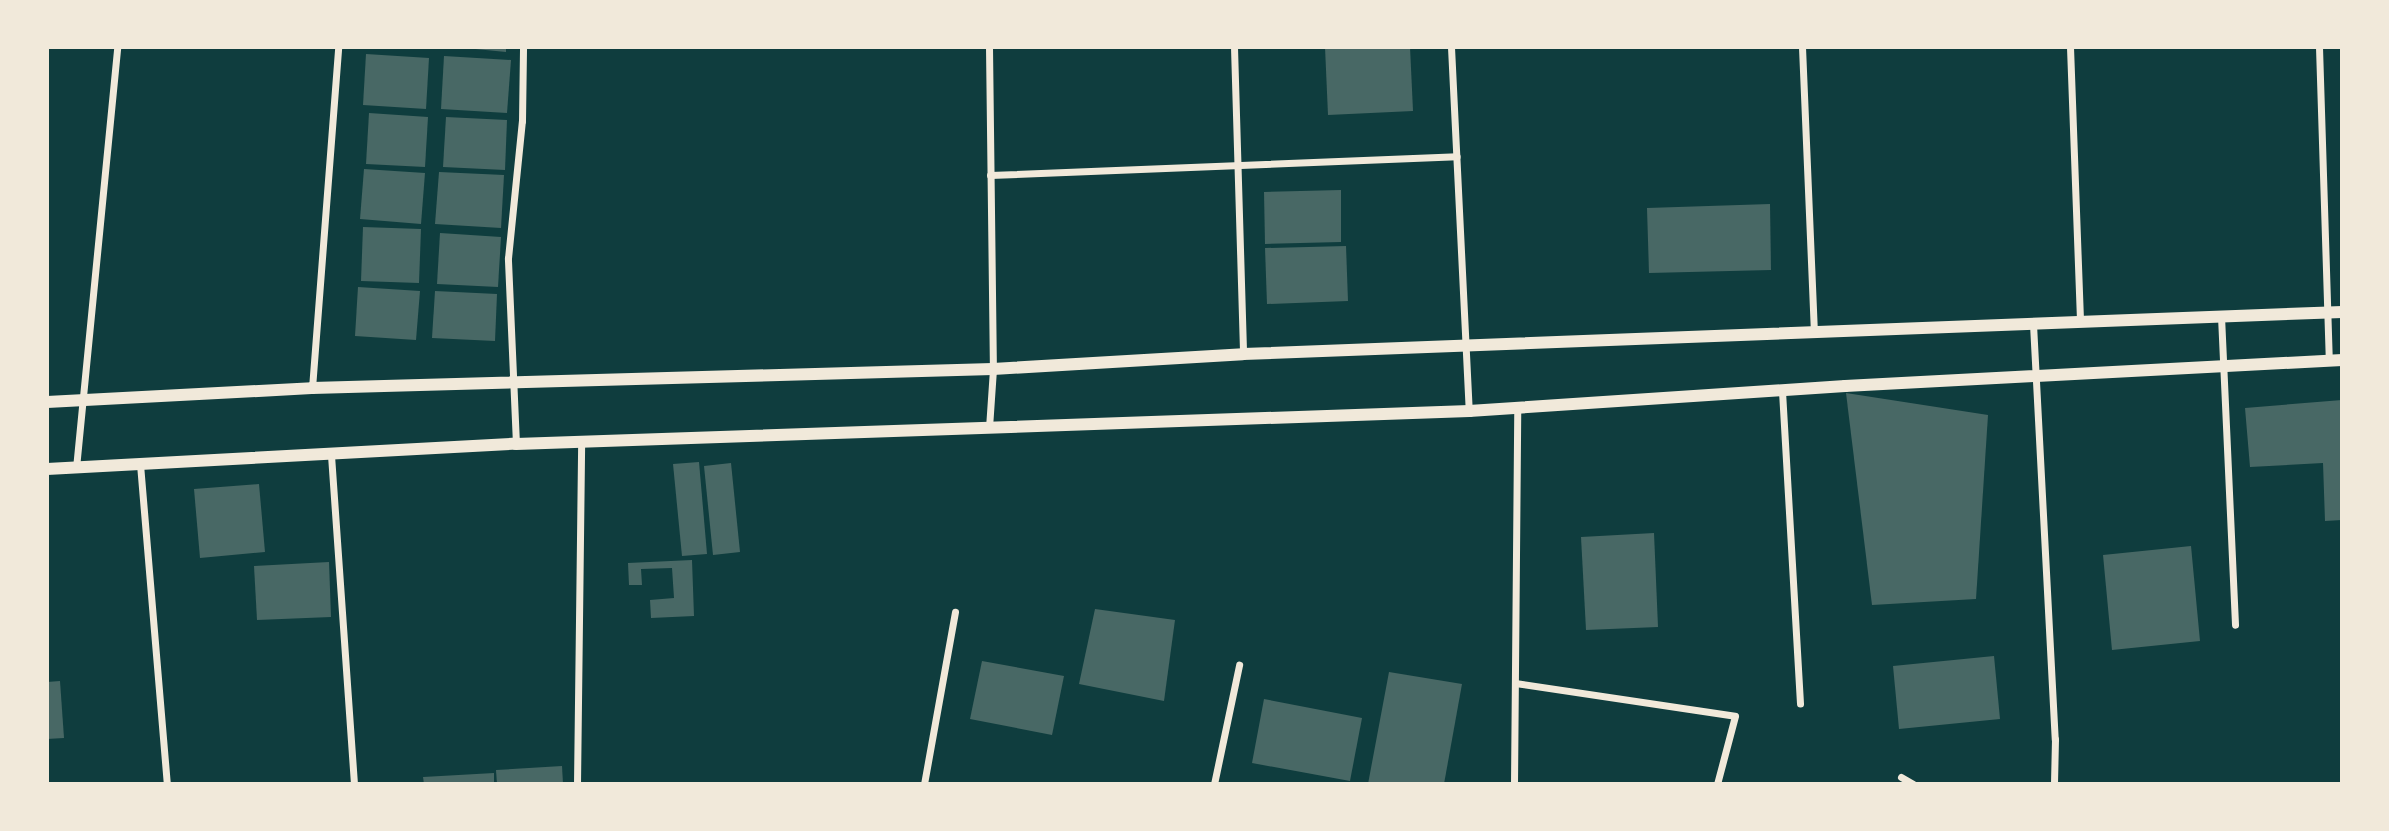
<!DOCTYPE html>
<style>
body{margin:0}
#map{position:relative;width:2389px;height:831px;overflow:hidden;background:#0f3d3e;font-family:"PT Sans Narrow",sans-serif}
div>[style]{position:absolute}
.building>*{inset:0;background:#486865}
.minor>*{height:7px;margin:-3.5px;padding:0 3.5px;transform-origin:3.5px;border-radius:3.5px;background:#f1e9da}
.tertiary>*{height:12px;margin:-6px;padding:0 6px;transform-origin:6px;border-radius:6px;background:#f1e9da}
span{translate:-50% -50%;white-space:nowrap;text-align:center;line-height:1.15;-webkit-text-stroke:5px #f1e9da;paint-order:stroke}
.frame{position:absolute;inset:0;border:49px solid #f1e9da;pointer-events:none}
</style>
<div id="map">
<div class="building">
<i style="clip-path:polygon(455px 47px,506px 47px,506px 52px)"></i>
<i style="clip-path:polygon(1325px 47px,1410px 47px,1413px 111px,1328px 115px)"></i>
<i style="clip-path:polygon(366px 54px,429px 58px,426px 109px,363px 105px)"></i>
<i style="clip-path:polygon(444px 56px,511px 60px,507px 113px,441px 109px)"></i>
<i style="clip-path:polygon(369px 113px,428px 117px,425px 167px,366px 164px)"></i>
<i style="clip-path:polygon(446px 117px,507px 120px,505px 170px,443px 167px)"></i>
<i style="clip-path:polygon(364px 169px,425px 173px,421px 224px,360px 219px)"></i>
<i style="clip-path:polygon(439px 172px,504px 175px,501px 228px,435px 224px)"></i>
<i style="clip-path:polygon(1341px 190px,1341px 242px,1265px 244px,1264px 192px)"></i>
<i style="clip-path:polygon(1770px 204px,1771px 270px,1649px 273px,1647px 208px)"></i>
<i style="clip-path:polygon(363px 227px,421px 229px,419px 283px,361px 281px)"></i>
<i style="clip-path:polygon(440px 233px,501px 237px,498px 287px,437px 284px)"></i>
<i style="clip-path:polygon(1346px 246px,1348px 301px,1267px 304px,1265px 248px)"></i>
<i style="clip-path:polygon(358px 287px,420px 291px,416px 340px,355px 336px)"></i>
<i style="clip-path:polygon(435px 291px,497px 294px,495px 341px,432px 338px)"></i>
<i style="clip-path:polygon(1846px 393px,1988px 415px,1976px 599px,1872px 605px)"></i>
<i style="clip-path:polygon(2342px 400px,2342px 520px,2325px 521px,2323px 463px,2250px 467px,2245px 408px)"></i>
<i style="clip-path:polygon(699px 462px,707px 554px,682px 556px,673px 464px)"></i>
<i style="clip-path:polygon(731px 463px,740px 552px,713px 555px,704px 466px)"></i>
<i style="clip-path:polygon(259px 484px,265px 552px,200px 558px,194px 489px)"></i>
<i style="clip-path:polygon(1654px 533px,1658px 627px,1586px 630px,1581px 537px)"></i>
<i style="clip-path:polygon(2191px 546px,2200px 641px,2112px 650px,2103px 555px)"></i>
<i style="clip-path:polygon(692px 560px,694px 616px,651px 618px,650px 600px,674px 598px,672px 568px,641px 569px,642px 585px,629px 585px,628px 563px)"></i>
<i style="clip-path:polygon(329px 562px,331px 617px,257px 620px,254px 566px)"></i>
<i style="clip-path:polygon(1095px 609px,1175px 620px,1164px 701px,1079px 684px)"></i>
<i style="clip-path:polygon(1994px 656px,2000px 719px,1899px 729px,1893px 666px)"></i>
<i style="clip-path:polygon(982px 661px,1064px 676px,1052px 735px,970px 719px)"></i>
<i style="clip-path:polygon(1389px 672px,1462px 684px,1444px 784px,1368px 784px)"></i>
<i style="clip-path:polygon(60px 681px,64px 738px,47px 739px,47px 682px)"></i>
<i style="clip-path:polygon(1264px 699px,1362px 718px,1350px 781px,1252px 763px)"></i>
<i style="clip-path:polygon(562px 766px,563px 784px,497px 784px,496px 770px)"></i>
<i style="clip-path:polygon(494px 773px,494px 784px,424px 784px,423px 777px)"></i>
</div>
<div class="minor">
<i style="left:989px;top:47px;width:322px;rotate:89.3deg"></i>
<i style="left:993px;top:369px;width:59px;rotate:93.9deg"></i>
<i style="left:1234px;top:47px;width:307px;rotate:88.3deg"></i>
<i style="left:1451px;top:47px;width:364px;rotate:87.2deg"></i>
<i style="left:1802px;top:47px;width:285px;rotate:87.6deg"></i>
<i style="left:2070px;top:47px;width:275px;rotate:87.9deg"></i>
<i style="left:2319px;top:47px;width:313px;rotate:88.2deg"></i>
<i style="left:990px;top:175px;width:467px;rotate:-2.3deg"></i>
<i style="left:2221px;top:316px;width:309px;rotate:87.4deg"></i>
<i style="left:2033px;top:324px;width:416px;rotate:87deg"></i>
<i style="left:2055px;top:739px;width:45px;rotate:91.3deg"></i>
<i style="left:312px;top:388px;width:342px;rotate:-85.6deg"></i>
<i style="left:1782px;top:391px;width:313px;rotate:86.7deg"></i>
<i style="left:516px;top:444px;width:186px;rotate:-92.5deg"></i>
<i style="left:508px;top:258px;width:138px;rotate:-84.2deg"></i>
<i style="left:522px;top:121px;width:74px;rotate:-89.2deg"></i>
<i style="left:331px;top:455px;width:330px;rotate:86deg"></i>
<i style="left:140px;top:464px;width:321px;rotate:85.2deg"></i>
<i style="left:76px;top:468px;width:423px;rotate:-84.4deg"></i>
<i style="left:1515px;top:683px;width:222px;rotate:8.5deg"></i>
<i style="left:1735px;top:716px;width:70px;rotate:104.8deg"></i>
<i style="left:1901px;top:777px;width:14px;rotate:30deg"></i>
<i style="left:577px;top:784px;width:343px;rotate:-89.3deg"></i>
<i style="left:924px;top:784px;width:175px;rotate:-79.8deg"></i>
<i style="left:1214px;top:784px;width:122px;rotate:-78.1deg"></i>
<i style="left:1514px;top:784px;width:376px;rotate:-89.5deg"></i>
</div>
<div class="tertiary">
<i style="left:47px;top:402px;width:265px;rotate:-3deg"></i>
<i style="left:312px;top:388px;width:681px;rotate:-1.6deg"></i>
<i style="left:993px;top:369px;width:250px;rotate:-3.4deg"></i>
<i style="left:1243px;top:354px;width:1100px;rotate:-2.19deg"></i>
<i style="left:47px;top:469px;width:470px;rotate:-3.1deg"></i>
<i style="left:516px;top:444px;width:954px;rotate:-1.98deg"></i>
<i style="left:1469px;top:411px;width:377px;rotate:-3.8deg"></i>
<i style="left:1845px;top:386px;width:498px;rotate:-3deg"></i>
</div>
<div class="frame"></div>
</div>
